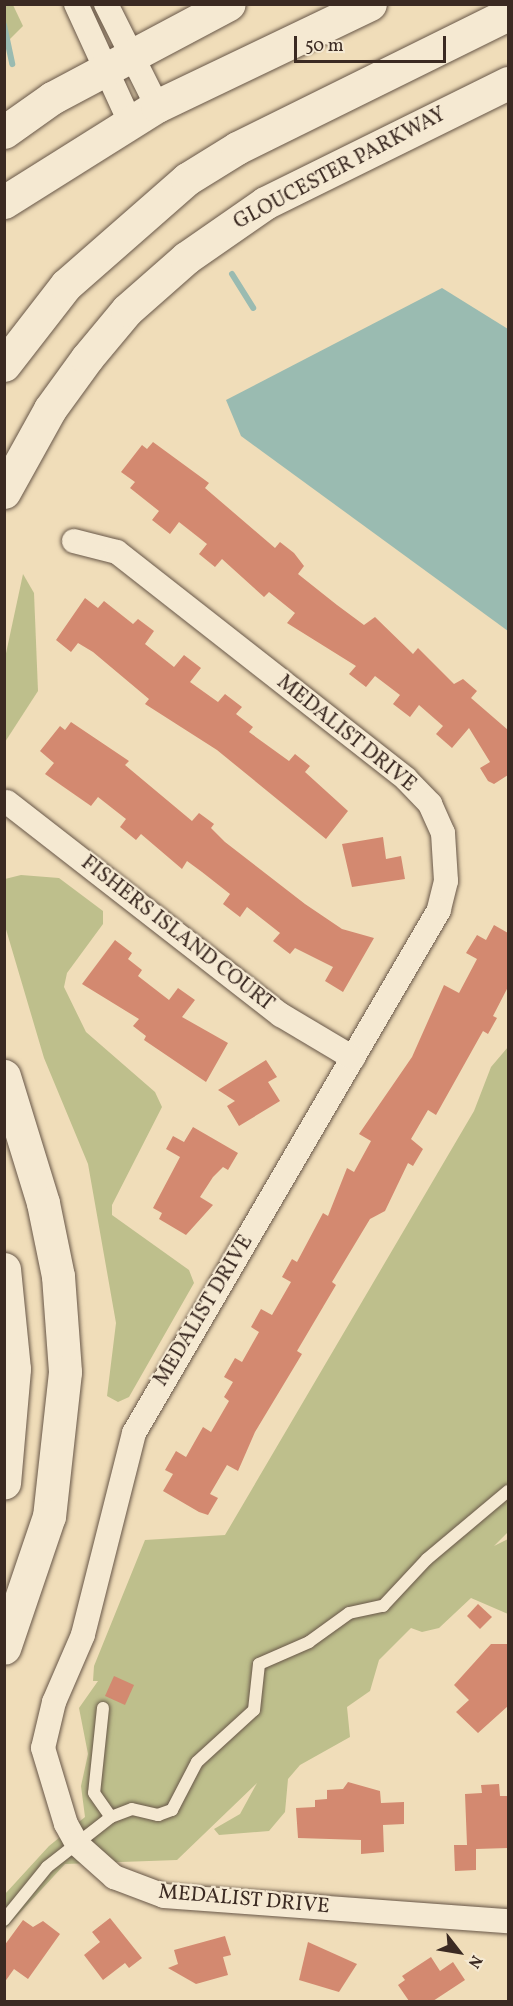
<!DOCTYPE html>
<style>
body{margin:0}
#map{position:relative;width:513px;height:2006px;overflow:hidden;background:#f0ddb9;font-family:Vollkorn,serif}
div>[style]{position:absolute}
.green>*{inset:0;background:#bebf8c}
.water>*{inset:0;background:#9abbb1}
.stream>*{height:6px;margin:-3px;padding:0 3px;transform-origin:3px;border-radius:3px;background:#9abbb1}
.building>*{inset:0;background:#d38970}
.roads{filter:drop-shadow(0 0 2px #685748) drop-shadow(0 0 2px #685748)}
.service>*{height:12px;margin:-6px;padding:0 6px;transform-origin:6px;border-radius:6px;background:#f5e9d2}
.minor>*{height:24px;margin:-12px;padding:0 12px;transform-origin:12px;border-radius:12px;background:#f5e9d2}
.secondary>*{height:33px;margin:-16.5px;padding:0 16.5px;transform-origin:16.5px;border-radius:16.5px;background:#f5e9d2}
span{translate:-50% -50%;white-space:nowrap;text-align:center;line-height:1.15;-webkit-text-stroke:4.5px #f5e9d2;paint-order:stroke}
.street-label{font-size:21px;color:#3b2a22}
.frame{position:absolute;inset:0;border:6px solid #3b2a22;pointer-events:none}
.north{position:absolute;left:429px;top:1922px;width:60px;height:60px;-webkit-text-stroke:4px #f5e9d2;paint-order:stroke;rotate:121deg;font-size:16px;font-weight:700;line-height:24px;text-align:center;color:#3b2a22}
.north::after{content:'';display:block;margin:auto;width:21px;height:27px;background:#3b2a22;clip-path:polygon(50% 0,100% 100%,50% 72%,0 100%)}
.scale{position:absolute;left:294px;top:36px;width:152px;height:27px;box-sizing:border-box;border:3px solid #3b2a22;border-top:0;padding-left:8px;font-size:18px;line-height:21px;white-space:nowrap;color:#3b2a22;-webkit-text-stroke:4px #f5e9d2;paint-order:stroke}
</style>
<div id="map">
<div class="green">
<i style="clip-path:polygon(5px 4px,13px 5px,23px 26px,5px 44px)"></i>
<i style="clip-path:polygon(23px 574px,34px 593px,38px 691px,5px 742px,5px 658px)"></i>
<i style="clip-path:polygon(21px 875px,59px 878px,103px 911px,103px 924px,67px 973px,64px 987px,86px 1032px,155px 1092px,162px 1107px,112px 1205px,112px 1215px,189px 1270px,194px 1283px,129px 1397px,118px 1402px,107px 1396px,116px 1323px,88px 1164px,44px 1058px,5px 926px,5px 879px)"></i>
<i style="clip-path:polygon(508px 1047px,508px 1532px,494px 1546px,508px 1539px,508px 1614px,471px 1598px,439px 1628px,422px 1632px,411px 1628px,379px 1660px,370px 1691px,347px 1707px,350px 1737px,300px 1765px,288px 1779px,285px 1812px,269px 1831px,219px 1835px,214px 1829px,240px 1814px,257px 1783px,177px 1860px,65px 1864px,5px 1929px,5px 1894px,49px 1846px,85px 1817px,81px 1786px,88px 1754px,79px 1708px,98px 1681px,93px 1681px,94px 1666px,145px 1540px,225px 1535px,474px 1111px,491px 1067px)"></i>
</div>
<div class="water">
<i style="clip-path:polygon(442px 288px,508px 329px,508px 631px,241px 436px,226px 400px)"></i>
</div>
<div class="stream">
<i style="left:4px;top:25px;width:40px;rotate:78deg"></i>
<i style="left:232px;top:274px;width:40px;rotate:58deg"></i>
</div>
<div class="building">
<i style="clip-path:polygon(153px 442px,209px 483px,205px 488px,275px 548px,280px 542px,294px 553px,304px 566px,298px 574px,337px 605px,364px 625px,375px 617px,413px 654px,418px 648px,454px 684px,463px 679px,477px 691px,471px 698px,508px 730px,508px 775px,494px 784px,488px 781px,480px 768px,490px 762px,469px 728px,452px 748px,436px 734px,443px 726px,419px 705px,410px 717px,393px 704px,400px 695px,375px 676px,366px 687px,349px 674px,356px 666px,287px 623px,295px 613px,269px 592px,264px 597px,222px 559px,215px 567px,199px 554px,207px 544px,179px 522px,170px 534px,152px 520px,159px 511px,130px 488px,135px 482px,121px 472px,142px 445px,147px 449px)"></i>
<i style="clip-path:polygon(85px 598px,98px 608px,104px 601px,133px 624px,138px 619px,154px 631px,145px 644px,174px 667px,184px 655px,201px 668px,190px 682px,218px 702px,225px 694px,242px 707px,236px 714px,253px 727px,249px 732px,289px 761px,295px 754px,310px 766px,305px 772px,348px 811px,326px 839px,217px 750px,145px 704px,149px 699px,93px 652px,78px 643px,71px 652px,56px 640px)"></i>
<i style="clip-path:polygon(71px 722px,129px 761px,125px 765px,192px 821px,199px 813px,214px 824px,211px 828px,225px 842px,305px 904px,342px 929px,374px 938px,343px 992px,325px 981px,333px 967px,295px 948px,290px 954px,273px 941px,280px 933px,247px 907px,240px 917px,223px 904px,230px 894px,202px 872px,187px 861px,182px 869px,141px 834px,136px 840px,120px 827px,126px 819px,98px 797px,91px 806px,45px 774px,54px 763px,40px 751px,60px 726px,65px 730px)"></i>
<i style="clip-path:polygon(383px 837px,386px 859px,401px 856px,405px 879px,352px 887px,342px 844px)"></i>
<i style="clip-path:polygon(494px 925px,508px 933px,508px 987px,493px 1016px,497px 1018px,488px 1034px,483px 1031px,436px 1115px,428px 1110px,411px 1139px,423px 1149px,413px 1166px,408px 1163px,385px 1211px,370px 1219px,332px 1282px,336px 1285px,297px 1351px,302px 1354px,255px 1432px,238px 1471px,227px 1465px,210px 1494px,218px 1498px,208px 1515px,199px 1512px,163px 1491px,173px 1474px,165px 1470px,176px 1451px,186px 1457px,203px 1427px,211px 1432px,229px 1401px,224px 1397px,233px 1382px,224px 1377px,235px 1358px,242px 1362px,259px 1332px,251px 1327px,261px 1309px,272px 1315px,291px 1282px,282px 1277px,292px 1259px,297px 1262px,323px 1213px,328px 1216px,347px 1168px,354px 1172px,371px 1141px,359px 1134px,412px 1057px,444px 985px,459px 993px,477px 959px,466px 953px,477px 935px,486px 940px)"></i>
<i style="clip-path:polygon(115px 940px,132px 953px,128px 959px,142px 970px,138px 976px,169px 1000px,178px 988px,195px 1000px,182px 1017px,228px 1043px,206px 1082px,144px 1040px,146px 1036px,133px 1026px,139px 1019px,82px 984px)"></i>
<i style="clip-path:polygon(266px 1060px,277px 1077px,268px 1082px,280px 1101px,239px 1126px,227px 1106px,235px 1101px,218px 1090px)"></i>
<i style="clip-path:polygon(193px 1127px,238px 1153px,228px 1170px,223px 1167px,213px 1177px,200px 1197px,213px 1205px,186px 1235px,159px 1219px,162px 1213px,153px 1208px,180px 1157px,166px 1149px,173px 1136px,184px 1142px)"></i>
<i style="clip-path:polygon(478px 1604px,492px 1617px,480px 1629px,467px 1616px)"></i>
<i style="clip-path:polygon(491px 1644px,508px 1644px,508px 1706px,478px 1733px,456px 1712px,469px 1700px,454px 1685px)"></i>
<i style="clip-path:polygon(114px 1676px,134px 1685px,125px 1705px,105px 1696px)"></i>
<i style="clip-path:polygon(348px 1782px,380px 1791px,381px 1803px,404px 1802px,404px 1824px,383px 1825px,384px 1852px,361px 1854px,361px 1840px,298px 1838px,296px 1808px,315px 1807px,315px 1800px,327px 1799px,327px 1790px,343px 1789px)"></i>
<i style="clip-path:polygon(499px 1784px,500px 1796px,508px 1796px,508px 1848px,476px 1849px,476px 1870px,455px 1871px,454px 1845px,467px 1845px,465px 1794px,482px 1793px,481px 1785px)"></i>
<i style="clip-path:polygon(110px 1918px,142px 1958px,129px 1968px,125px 1963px,103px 1980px,84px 1955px,100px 1942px,92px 1932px)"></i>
<i style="clip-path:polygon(23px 1920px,33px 1927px,43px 1921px,60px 1934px,28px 1979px,14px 1969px,4px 1983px,4px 1946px)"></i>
<i style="clip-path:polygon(225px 1936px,231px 1955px,223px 1957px,228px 1975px,196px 1984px,168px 1968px,178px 1964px,174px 1950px)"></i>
<i style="clip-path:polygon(308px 1942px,357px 1964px,339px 1992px,299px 1980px)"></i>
<i style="clip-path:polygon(431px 1957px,440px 1971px,453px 1962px,465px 1980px,433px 2001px,409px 2001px,398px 1985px,405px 1980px,402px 1976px)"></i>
</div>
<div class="roads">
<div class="service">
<i style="left:103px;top:1708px;width:85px;rotate:96deg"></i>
<i style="left:94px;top:1793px;width:29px;rotate:55deg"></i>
<i style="left:4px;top:1920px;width:68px;rotate:-50.9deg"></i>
<i style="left:47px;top:1867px;width:81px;rotate:-38deg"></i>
<i style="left:111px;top:1817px;width:22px;rotate:-21deg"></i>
<i style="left:132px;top:1809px;width:27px;rotate:13deg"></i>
<i style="left:158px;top:1815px;width:15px;rotate:-20deg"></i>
<i style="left:172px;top:1810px;width:54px;rotate:-62.5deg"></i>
<i style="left:197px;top:1762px;width:77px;rotate:-42.4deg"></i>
<i style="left:254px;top:1710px;width:46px;rotate:-83.8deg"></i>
<i style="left:259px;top:1664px;width:55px;rotate:-23.7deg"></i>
<i style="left:309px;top:1642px;width:49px;rotate:-35.9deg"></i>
<i style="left:349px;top:1613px;width:35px;rotate:-12deg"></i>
<i style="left:383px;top:1606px;width:64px;rotate:-46.9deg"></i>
<i style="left:427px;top:1559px;width:106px;rotate:-40deg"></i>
</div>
<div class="minor">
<i style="left:76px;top:4px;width:130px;rotate:65.4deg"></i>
<i style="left:106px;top:4px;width:114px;rotate:63.4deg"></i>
<i style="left:74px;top:541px;width:44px;rotate:14.3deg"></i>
<i style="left:117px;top:552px;width:367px;rotate:38.1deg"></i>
<i style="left:406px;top:779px;width:35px;rotate:46deg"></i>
<i style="left:430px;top:804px;width:32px;rotate:66deg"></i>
<i style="left:443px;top:833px;width:48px;rotate:86.4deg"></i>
<i style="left:446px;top:881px;width:30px;rotate:104deg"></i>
<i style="left:439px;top:910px;width:605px;rotate:120.25deg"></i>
<i style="left:134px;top:1433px;width:208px;rotate:104.2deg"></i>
<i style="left:83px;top:1635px;width:73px;rotate:113.4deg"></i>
<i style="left:54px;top:1702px;width:47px;rotate:103.4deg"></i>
<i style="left:43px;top:1748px;width:79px;rotate:73.2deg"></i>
<i style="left:66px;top:1824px;width:23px;rotate:61deg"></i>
<i style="left:77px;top:1844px;width:50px;rotate:41.7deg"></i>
<i style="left:114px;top:1877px;width:53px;rotate:20.8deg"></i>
<i style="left:164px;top:1896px;width:345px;rotate:4.2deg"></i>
<i style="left:7px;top:802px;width:347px;rotate:37.9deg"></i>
<i style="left:281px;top:1015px;width:84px;rotate:30.8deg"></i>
</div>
<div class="secondary">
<i style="left:4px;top:132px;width:59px;rotate:-35.3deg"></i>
<i style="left:52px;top:98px;width:200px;rotate:-28deg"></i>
<i style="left:4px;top:202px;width:181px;rotate:-32.1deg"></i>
<i style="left:157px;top:106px;width:236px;rotate:-25.6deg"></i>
<i style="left:4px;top:365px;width:101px;rotate:-52.2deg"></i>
<i style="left:66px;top:285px;width:161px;rotate:-41.2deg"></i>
<i style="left:187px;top:179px;width:59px;rotate:-31.8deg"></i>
<i style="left:237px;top:148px;width:302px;rotate:-26.3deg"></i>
<i style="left:4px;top:492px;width:95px;rotate:-61deg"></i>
<i style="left:50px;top:409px;width:63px;rotate:-54deg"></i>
<i style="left:87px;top:358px;width:62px;rotate:-50.2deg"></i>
<i style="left:127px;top:310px;width:79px;rotate:-41.4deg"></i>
<i style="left:186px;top:258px;width:96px;rotate:-34.8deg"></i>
<i style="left:265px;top:203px;width:271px;rotate:-26.3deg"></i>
<i style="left:4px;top:1076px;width:133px;rotate:72.9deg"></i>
<i style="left:43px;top:1203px;width:75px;rotate:78.4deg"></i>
<i style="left:58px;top:1276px;width:96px;rotate:85.8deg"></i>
<i style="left:65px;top:1372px;width:145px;rotate:96.3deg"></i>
<i style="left:49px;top:1516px;width:139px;rotate:108.8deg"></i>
<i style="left:4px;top:1269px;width:100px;rotate:84.3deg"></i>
<i style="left:14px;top:1369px;width:114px;rotate:95deg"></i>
</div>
</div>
<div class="street-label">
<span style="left:340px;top:169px;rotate:-28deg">GLOUCESTER PARKWAY</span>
<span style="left:346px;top:734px;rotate:39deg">MEDALIST DRIVE</span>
<span style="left:177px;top:934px;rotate:38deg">FISHERS ISLAND COURT</span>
<span style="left:204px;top:1311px;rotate:-59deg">MEDALIST DRIVE</span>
<span style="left:244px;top:1900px;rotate:5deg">MEDALIST DRIVE</span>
</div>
<div class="frame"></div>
<div class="north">N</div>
<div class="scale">50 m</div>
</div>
